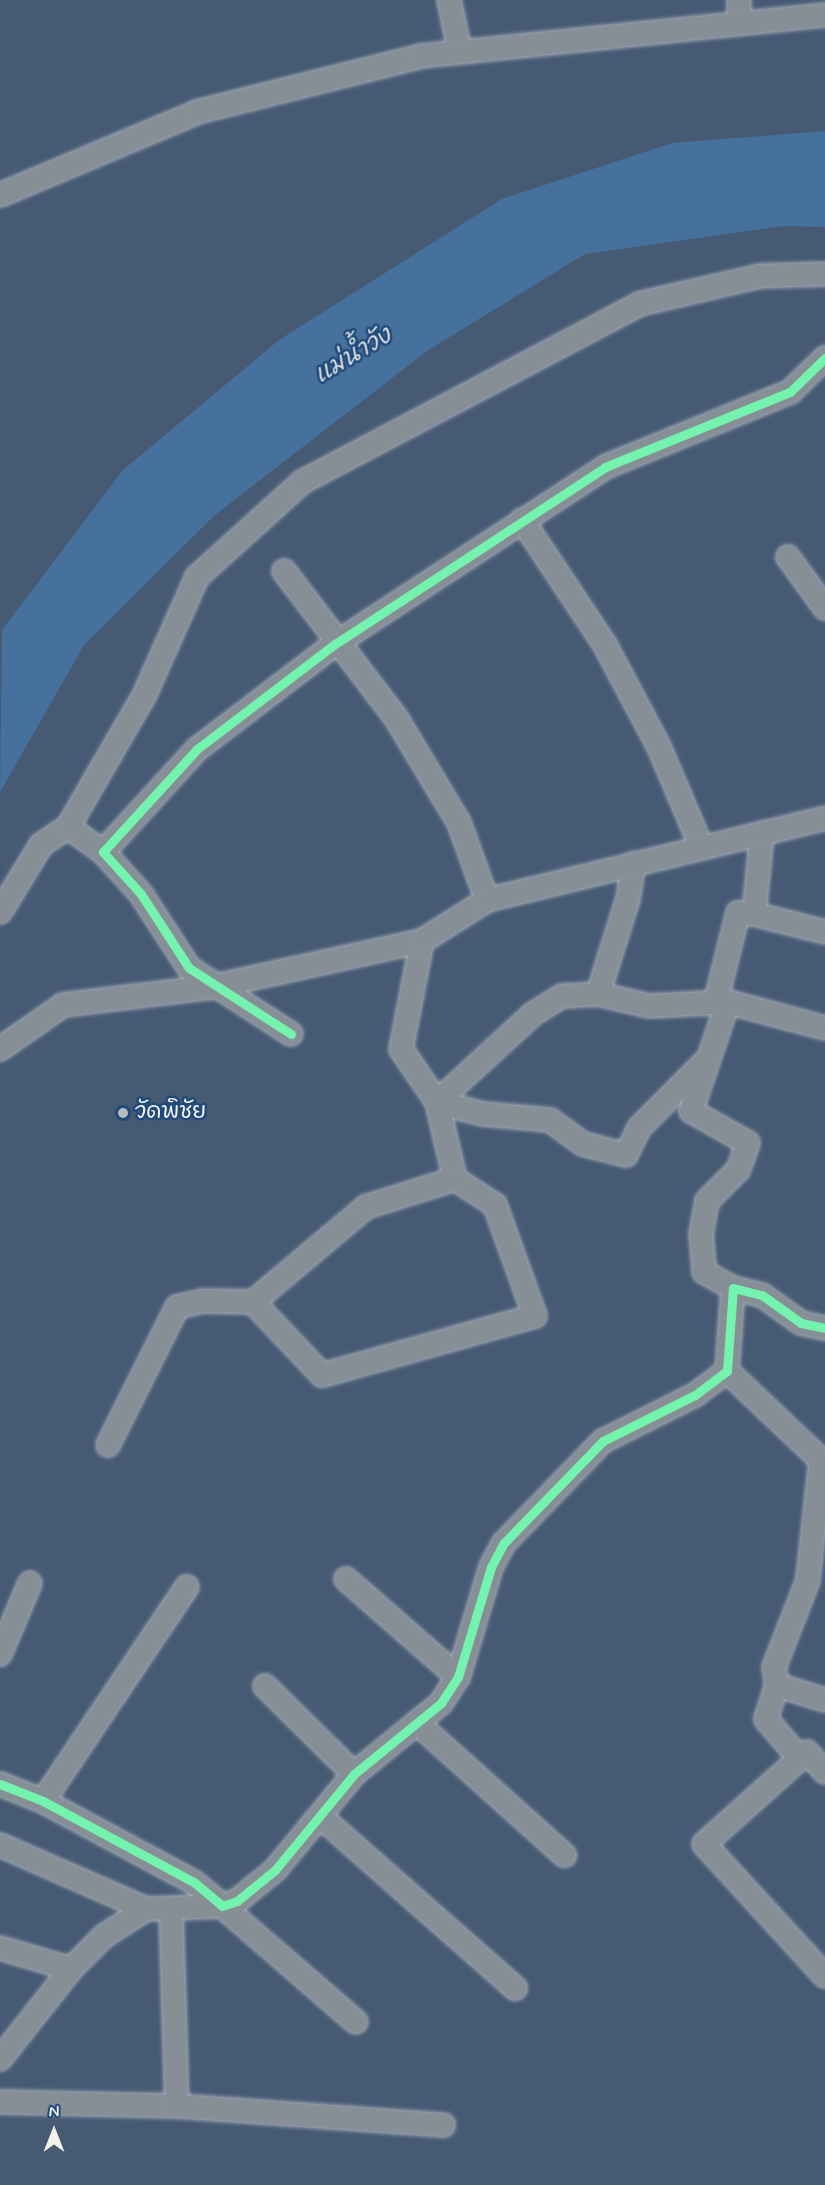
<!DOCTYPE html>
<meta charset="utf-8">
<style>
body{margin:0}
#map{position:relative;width:825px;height:2185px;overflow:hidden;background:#465a74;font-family:Mynerve,"Playpen Sans Thai",sans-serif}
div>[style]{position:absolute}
.water>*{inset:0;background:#46719d}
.roads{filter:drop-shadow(0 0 2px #a4acb6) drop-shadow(0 0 2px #a4acb6)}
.minor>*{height:22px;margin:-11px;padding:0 11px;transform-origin:11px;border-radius:11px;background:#878f96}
.cycleway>*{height:9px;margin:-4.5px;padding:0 4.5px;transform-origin:4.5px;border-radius:4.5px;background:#73f3ae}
.dots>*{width:16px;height:16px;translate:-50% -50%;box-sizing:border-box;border:3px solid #1f4a7a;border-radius:50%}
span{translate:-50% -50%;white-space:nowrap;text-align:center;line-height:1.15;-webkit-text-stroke:5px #1f4a7a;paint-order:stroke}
.poi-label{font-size:22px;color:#f4f1e8}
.left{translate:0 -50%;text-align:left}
.water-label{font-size:24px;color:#dadedd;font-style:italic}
.north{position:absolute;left:24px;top:2101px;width:60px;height:60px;-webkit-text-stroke:4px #1f4a7a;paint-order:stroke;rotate:0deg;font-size:16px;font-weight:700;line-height:24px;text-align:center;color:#f4f1e8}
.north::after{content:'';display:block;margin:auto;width:21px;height:27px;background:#f4f1e8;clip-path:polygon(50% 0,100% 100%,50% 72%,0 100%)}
</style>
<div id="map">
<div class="water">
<i style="clip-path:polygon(825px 131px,825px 227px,784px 226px,585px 254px,427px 351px,215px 515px,84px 645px,0 792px,2px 630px,123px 470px,279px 340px,502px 199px,672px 143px)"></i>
</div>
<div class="roads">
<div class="minor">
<i style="left:449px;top:0;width:53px;rotate:78.1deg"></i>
<i style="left:739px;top:0;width:22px;rotate:90deg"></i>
<i style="left:0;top:195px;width:214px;rotate:-22.8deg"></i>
<i style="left:197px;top:112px;width:231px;rotate:-14deg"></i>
<i style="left:421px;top:56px;width:406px;rotate:-5.8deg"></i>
<i style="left:522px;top:520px;width:150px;rotate:56.4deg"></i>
<i style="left:605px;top:645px;width:115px;rotate:62.1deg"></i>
<i style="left:659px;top:747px;width:108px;rotate:67deg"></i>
<i style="left:788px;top:557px;width:63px;rotate:54deg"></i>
<i style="left:284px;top:571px;width:185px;rotate:52.7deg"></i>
<i style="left:396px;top:718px;width:122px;rotate:59deg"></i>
<i style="left:459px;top:823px;width:82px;rotate:70deg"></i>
<i style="left:68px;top:827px;width:43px;rotate:35.5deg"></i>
<i style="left:762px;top:833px;width:81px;rotate:95.6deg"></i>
<i style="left:754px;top:914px;width:73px;rotate:14.2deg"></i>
<i style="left:0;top:912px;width:79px;rotate:-58.5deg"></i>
<i style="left:41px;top:845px;width:32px;rotate:-34deg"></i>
<i style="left:68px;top:827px;width:151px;rotate:-59.9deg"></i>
<i style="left:144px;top:696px;width:130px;rotate:-66deg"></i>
<i style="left:197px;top:577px;width:142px;rotate:-42.1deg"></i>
<i style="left:302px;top:482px;width:381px;rotate:-27.8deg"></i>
<i style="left:639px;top:304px;width:124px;rotate:-13deg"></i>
<i style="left:760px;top:276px;width:65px;rotate:-1.8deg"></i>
<i style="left:422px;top:941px;width:110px;rotate:101deg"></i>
<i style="left:401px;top:1049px;width:64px;rotate:55.8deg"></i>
<i style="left:437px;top:1102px;width:79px;rotate:76.8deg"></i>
<i style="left:455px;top:1179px;width:48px;rotate:33deg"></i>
<i style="left:495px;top:1205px;width:118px;rotate:70.2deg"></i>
<i style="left:535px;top:1316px;width:221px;rotate:164.5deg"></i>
<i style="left:322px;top:1375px;width:100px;rotate:-133.4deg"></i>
<i style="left:253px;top:1302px;width:148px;rotate:-40.1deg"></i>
<i style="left:366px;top:1207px;width:93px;rotate:-17.5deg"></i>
<i style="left:598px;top:994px;width:100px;rotate:-72.5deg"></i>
<i style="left:628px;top:899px;width:36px;rotate:-81deg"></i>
<i style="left:716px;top:1001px;width:91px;rotate:-76deg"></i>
<i style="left:738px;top:913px;width:16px;rotate:4deg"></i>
<i style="left:728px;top:1002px;width:115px;rotate:108.7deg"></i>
<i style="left:691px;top:1111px;width:65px;rotate:29.3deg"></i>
<i style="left:748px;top:1143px;width:29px;rotate:110deg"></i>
<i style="left:738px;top:1170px;width:44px;rotate:135deg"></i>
<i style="left:707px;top:1201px;width:34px;rotate:100deg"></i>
<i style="left:701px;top:1234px;width:38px;rotate:85deg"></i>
<i style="left:704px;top:1272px;width:33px;rotate:29deg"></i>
<i style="left:291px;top:1034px;width:121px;rotate:-147.1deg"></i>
<i style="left:189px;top:968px;width:88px;rotate:-123deg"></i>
<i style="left:141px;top:894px;width:57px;rotate:-132.1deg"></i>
<i style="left:103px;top:852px;width:139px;rotate:-47.6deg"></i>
<i style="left:197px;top:749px;width:173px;rotate:-37.3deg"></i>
<i style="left:335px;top:644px;width:323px;rotate:-33.2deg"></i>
<i style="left:605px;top:467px;width:200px;rotate:-22.1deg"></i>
<i style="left:790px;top:392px;width:49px;rotate:-44.2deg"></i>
<i style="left:0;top:1049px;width:77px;rotate:-34.9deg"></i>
<i style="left:63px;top:1005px;width:150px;rotate:-6.9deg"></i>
<i style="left:212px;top:987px;width:215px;rotate:-12.4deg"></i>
<i style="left:422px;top:941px;width:77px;rotate:-32.2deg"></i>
<i style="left:487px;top:900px;width:348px;rotate:-13.6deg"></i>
<i style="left:437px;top:1102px;width:130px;rotate:-42.5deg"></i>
<i style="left:533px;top:1014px;width:34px;rotate:-32deg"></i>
<i style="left:562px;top:996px;width:36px;rotate:-3deg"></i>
<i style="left:598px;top:994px;width:52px;rotate:13.2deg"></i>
<i style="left:649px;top:1006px;width:79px;rotate:-2.9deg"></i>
<i style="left:728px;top:1002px;width:100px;rotate:15deg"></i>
<i style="left:437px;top:1102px;width:48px;rotate:14.6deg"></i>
<i style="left:483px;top:1114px;width:67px;rotate:5.1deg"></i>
<i style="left:550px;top:1120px;width:41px;rotate:36deg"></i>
<i style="left:583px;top:1144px;width:44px;rotate:14.3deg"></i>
<i style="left:626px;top:1155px;width:30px;rotate:-64deg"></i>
<i style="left:639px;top:1128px;width:96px;rotate:-45deg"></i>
<i style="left:727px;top:1371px;width:129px;rotate:43.4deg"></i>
<i style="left:821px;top:1460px;width:121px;rotate:96.2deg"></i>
<i style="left:808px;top:1580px;width:93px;rotate:111.3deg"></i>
<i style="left:774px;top:1667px;width:18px;rotate:81deg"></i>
<i style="left:777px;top:1685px;width:36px;rotate:108deg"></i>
<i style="left:766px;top:1719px;width:52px;rotate:49.6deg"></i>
<i style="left:108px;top:1445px;width:154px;rotate:-63.4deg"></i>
<i style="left:177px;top:1307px;width:26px;rotate:-13deg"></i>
<i style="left:202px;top:1301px;width:51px;rotate:1.1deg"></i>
<i style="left:346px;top:1579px;width:149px;rotate:41.2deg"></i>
<i style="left:0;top:1654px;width:77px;rotate:-67.1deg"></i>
<i style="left:777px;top:1685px;width:50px;rotate:17.4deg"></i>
<i style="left:265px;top:1686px;width:125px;rotate:44.7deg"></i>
<i style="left:417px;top:1723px;width:198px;rotate:41.9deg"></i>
<i style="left:825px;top:1772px;width:27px;rotate:-132deg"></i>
<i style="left:807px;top:1752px;width:138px;rotate:138.2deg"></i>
<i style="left:704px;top:1844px;width:179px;rotate:47.5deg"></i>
<i style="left:0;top:1784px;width:46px;rotate:21.6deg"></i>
<i style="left:43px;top:1801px;width:173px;rotate:28.3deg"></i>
<i style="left:195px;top:1883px;width:35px;rotate:40deg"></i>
<i style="left:222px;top:1906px;width:16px;rotate:-18deg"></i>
<i style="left:237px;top:1901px;width:49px;rotate:-39.2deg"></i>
<i style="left:275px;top:1870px;width:124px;rotate:-50.5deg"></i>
<i style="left:354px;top:1774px;width:112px;rotate:-39.2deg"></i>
<i style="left:441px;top:1703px;width:31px;rotate:-57deg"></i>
<i style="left:458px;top:1677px;width:115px;rotate:-73.3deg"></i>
<i style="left:491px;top:1567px;width:27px;rotate:-62deg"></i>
<i style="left:504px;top:1543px;width:142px;rotate:-45.9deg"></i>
<i style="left:603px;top:1441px;width:103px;rotate:-26.6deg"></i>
<i style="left:695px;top:1395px;width:40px;rotate:-37deg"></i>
<i style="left:727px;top:1371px;width:83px;rotate:-85.9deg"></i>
<i style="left:733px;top:1288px;width:30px;rotate:14deg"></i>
<i style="left:762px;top:1295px;width:48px;rotate:35.7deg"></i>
<i style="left:801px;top:1323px;width:25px;rotate:12deg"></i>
<i style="left:43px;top:1801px;width:258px;rotate:-56.1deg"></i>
<i style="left:321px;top:1817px;width:259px;rotate:41.4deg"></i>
<i style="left:0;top:1845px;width:159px;rotate:23.7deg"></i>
<i style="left:171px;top:1908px;width:198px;rotate:88.3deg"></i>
<i style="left:0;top:1948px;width:74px;rotate:16.5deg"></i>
<i style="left:0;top:2059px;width:115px;rotate:-51.7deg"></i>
<i style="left:71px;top:1969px;width:47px;rotate:-45deg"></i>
<i style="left:104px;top:1936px;width:50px;rotate:-32.7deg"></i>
<i style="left:146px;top:1909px;width:76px;rotate:-2.3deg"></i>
<i style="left:222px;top:1906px;width:177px;rotate:40.9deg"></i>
<i style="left:0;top:2102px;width:177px;rotate:1.3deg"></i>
<i style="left:177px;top:2106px;width:267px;rotate:4.1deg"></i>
</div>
</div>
<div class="cycleway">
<i style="left:291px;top:1034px;width:121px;rotate:-147.1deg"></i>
<i style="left:189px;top:968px;width:88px;rotate:-123deg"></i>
<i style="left:141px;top:894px;width:57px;rotate:-132.1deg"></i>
<i style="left:103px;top:852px;width:139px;rotate:-47.6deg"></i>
<i style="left:197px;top:749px;width:173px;rotate:-37.3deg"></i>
<i style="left:335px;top:644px;width:323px;rotate:-33.2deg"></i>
<i style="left:605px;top:467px;width:200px;rotate:-22.1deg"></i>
<i style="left:790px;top:392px;width:49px;rotate:-44.2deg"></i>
<i style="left:0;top:1784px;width:46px;rotate:21.6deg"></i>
<i style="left:43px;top:1801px;width:173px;rotate:28.3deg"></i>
<i style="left:195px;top:1883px;width:35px;rotate:40deg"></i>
<i style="left:222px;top:1906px;width:16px;rotate:-18deg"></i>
<i style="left:237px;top:1901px;width:49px;rotate:-39.2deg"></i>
<i style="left:275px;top:1870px;width:124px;rotate:-50.5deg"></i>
<i style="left:354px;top:1774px;width:112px;rotate:-39.2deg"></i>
<i style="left:441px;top:1703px;width:31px;rotate:-57deg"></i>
<i style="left:458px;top:1677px;width:115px;rotate:-73.3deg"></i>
<i style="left:491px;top:1567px;width:27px;rotate:-62deg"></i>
<i style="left:504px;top:1543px;width:142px;rotate:-45.9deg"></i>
<i style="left:603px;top:1441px;width:103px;rotate:-26.6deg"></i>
<i style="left:695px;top:1395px;width:40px;rotate:-37deg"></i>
<i style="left:727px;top:1371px;width:83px;rotate:-85.9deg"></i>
<i style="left:733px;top:1288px;width:30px;rotate:14deg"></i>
<i style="left:762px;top:1295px;width:48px;rotate:35.7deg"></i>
<i style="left:801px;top:1323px;width:25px;rotate:12deg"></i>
</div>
<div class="dots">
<i style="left:123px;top:1113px;background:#b7bcbf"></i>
</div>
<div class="poi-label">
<span class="left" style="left:135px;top:1113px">วัดพิชัย</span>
</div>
<div class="water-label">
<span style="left:353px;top:356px;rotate:-31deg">แม่น้ำวัง</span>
</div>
<div class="north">N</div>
</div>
